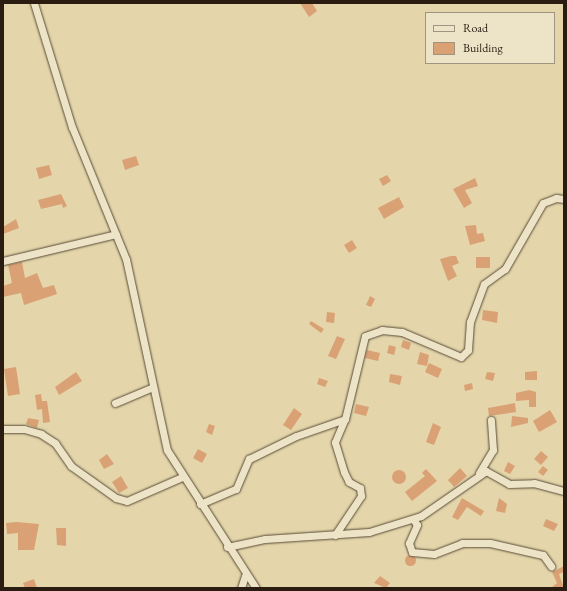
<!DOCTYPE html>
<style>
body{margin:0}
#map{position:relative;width:567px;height:591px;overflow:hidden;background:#e4d6aa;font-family:"EB Garamond",serif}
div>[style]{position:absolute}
.building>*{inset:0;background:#daa175}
.round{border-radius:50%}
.roads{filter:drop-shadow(0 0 1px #594a37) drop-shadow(0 0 1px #594a37)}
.minor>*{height:7px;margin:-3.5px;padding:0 3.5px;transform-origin:3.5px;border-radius:3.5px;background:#ede4c8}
span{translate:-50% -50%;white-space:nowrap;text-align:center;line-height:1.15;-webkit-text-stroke:3px #ede4c8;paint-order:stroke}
.frame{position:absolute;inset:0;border:4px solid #2b1c11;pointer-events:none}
.legend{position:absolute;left:425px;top:12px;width:130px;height:52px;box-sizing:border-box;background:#ede4c8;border:1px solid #9f947f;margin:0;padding:5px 7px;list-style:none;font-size:12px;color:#2b1c11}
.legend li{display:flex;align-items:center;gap:8px;height:20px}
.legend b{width:20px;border:1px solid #9f947f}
</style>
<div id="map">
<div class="building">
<i style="clip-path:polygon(300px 3px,312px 3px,317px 11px,309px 17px)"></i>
<i style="clip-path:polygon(136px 156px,139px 165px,125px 170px,122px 160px)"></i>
<i style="clip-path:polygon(49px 165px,52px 175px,39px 179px,36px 168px)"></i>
<i style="clip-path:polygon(387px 175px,391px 181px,383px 186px,379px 179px)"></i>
<i style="clip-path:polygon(475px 178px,478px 186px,465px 190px,472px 203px,464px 208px,453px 189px)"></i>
<i style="clip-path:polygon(61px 194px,67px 206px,63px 208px,62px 204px,41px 209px,38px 200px)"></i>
<i style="clip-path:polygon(399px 197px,404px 207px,384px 219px,378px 208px)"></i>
<i style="clip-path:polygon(16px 219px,19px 228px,3px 234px,3px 227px)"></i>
<i style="clip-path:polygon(476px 225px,477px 234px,483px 233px,485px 241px,470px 245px,465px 226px)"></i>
<i style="clip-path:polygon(352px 240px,357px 248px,349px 253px,344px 245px)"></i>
<i style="clip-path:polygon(451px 256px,456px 256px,459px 263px,452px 266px,457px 276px,448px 281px,440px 259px)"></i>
<i style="clip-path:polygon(476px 257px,490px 257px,490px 268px,476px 268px)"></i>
<i style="clip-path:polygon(22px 262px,25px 278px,37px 273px,43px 288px,54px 285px,57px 294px,24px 305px,21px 293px,3px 297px,3px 286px,12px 283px,8px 265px)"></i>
<i style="clip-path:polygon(370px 296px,375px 299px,371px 307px,366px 305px)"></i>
<i style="clip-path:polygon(483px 310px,498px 312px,497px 323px,482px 320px)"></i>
<i style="clip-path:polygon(327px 312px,335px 313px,334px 323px,326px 322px)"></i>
<i style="clip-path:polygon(311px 321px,324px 329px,321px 333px,309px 324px)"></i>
<i style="clip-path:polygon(337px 336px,345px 339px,336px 359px,328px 356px)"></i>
<i style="clip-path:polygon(403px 340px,411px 343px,409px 350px,401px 347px)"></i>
<i style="clip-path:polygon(389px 345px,396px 347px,394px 355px,387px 353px)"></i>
<i style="clip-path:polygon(367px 350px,380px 353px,378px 361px,365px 358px)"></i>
<i style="clip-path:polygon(420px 352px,429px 355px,427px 366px,417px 364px)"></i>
<i style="clip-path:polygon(429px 363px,442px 369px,438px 378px,425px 372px)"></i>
<i style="clip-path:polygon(16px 367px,20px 394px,8px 396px,4px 369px)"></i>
<i style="clip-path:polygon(537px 371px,537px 380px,525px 380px,525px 372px)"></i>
<i style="clip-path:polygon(76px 372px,82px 381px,59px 395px,55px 387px)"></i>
<i style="clip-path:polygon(487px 372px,495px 373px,493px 381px,485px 379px)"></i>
<i style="clip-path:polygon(390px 374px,402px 376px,400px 385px,389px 382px)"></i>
<i style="clip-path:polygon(319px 378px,328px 381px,325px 387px,317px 384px)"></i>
<i style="clip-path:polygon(472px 383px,473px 389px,465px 391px,464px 385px)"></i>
<i style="clip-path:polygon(529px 390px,536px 392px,536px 407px,529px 407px,529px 400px,516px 401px,516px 393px)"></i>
<i style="clip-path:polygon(41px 394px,42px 401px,47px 401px,50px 422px,43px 423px,42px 409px,37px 410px,35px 395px)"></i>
<i style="clip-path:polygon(515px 403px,516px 412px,489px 416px,488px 408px)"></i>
<i style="clip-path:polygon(356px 404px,369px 407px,366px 416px,354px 413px)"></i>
<i style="clip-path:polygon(294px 408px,302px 414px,291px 430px,283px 425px)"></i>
<i style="clip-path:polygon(550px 410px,557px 422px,539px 432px,533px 421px)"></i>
<i style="clip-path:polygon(512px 416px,528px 418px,528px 423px,511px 427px)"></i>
<i style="clip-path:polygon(28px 418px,39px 420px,37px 428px,26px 424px)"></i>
<i style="clip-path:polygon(433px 423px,441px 427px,434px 445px,426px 442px)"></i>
<i style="clip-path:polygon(209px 424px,215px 426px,212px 435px,206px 432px)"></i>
<i style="clip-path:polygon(198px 449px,207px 454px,202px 463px,193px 458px)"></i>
<i style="clip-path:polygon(541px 451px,548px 457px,541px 465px,534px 459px)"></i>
<i style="clip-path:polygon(107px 454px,114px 464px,104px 469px,99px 460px)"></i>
<i style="clip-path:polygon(508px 462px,515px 466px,510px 474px,504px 471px)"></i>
<i style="clip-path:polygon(543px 466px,548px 470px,543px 476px,538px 472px)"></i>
<i style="clip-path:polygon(460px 468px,467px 476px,454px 487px,448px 480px)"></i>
<i style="clip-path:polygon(426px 469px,437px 481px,412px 501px,405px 492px,425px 476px,422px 473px)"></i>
<i class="round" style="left:392px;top:470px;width:14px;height:14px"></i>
<i style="clip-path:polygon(121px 476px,128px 488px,119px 493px,112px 482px)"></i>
<i style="clip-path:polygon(462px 498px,484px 511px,481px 516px,467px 507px,458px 520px,452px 517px)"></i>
<i style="clip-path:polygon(499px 498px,507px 504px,505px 513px,496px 511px)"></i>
<i style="clip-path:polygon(546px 519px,558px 524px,554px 531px,543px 526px)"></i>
<i style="clip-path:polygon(17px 522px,39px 524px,34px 550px,18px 550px,18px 533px,7px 534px,6px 523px)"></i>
<i style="clip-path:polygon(56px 528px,66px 528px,66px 546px,57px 545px)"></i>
<i class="round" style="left:404.5px;top:554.5px;width:11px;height:11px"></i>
<i style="clip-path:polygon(564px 566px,564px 572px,559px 574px,564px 588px,551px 588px,557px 583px,552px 572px)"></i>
<i style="clip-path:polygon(380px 576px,390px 583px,386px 588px,374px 583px)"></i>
<i style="clip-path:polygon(34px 579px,37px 588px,25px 588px,23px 583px)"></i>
</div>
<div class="roads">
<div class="minor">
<i style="left:34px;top:3px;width:130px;rotate:73deg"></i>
<i style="left:72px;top:127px;width:143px;rotate:67.8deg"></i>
<i style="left:126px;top:259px;width:195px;rotate:77.9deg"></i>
<i style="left:167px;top:450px;width:164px;rotate:57.2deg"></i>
<i style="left:3px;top:261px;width:116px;rotate:-13.4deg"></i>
<i style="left:115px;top:403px;width:41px;rotate:-22.8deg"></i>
<i style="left:3px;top:429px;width:21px"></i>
<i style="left:24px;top:429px;width:18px;rotate:16deg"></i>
<i style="left:41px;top:434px;width:17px;rotate:33deg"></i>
<i style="left:55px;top:443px;width:28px;rotate:55deg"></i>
<i style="left:71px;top:466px;width:55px;rotate:35.4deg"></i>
<i style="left:116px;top:498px;width:11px;rotate:15deg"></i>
<i style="left:127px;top:501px;width:60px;rotate:-23.6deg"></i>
<i style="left:479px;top:473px;width:27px;rotate:-59deg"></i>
<i style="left:493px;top:450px;width:30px;rotate:-94deg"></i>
<i style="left:200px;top:504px;width:39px;rotate:-23deg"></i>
<i style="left:236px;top:489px;width:33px;rotate:-67deg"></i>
<i style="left:249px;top:459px;width:52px;rotate:-26.1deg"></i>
<i style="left:296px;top:436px;width:52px;rotate:-19.1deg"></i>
<i style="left:345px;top:419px;width:85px;rotate:-76.5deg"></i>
<i style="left:365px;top:336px;width:18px;rotate:-19deg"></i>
<i style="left:382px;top:330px;width:20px;rotate:6deg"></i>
<i style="left:402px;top:332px;width:64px;rotate:23deg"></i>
<i style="left:461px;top:357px;width:10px;rotate:-45deg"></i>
<i style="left:468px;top:350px;width:28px;rotate:-86deg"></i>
<i style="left:470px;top:322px;width:40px;rotate:-69.8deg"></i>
<i style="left:484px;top:284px;width:26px;rotate:-36deg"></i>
<i style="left:505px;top:269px;width:76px;rotate:-60.1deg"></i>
<i style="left:543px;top:203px;width:14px;rotate:-21deg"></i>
<i style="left:556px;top:198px;width:8px;rotate:7deg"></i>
<i style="left:413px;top:519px;width:7px;rotate:56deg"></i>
<i style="left:417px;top:525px;width:20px;rotate:114deg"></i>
<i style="left:409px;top:543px;width:9px;rotate:72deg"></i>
<i style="left:412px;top:552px;width:22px;rotate:5deg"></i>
<i style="left:434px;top:554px;width:30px;rotate:-21deg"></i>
<i style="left:462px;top:543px;width:28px"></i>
<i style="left:490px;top:543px;width:54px;rotate:12.8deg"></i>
<i style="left:543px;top:555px;width:14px;rotate:54deg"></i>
<i style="left:335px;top:535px;width:47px;rotate:-56.3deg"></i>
<i style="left:361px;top:496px;width:8px;rotate:-97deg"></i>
<i style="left:360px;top:488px;width:13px;rotate:-151deg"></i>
<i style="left:349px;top:482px;width:11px;rotate:-117deg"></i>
<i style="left:344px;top:472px;width:31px;rotate:-107deg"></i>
<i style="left:335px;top:442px;width:25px;rotate:-67deg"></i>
<i style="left:227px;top:547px;width:39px;rotate:-12deg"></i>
<i style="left:265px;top:539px;width:104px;rotate:-3.9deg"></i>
<i style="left:369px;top:532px;width:54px;rotate:-17.1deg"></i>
<i style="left:421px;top:516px;width:79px;rotate:-34.7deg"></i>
<i style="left:486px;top:471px;width:26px;rotate:29deg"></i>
<i style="left:509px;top:484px;width:25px;rotate:-2deg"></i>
<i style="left:534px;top:483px;width:31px;rotate:15deg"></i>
<i style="left:241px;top:588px;width:13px;rotate:-72deg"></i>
</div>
</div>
<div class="frame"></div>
<ul class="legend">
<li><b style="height:5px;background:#ede4c8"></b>Road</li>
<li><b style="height:11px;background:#daa175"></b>Building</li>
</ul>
</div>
